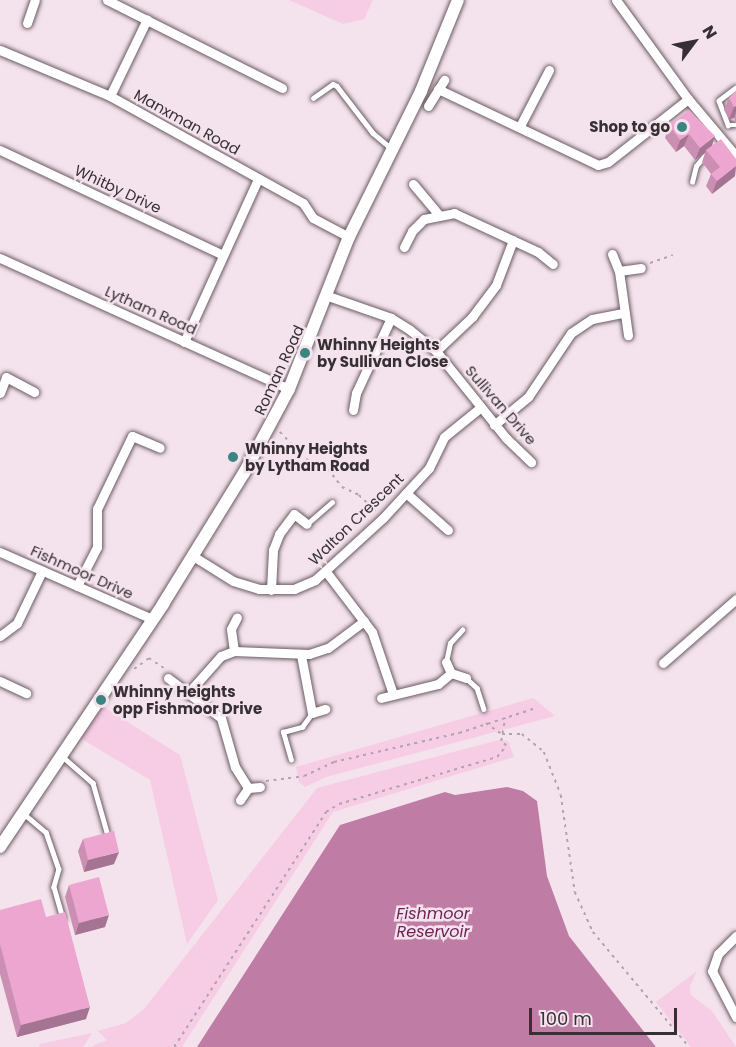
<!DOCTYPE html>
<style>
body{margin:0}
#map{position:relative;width:736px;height:1047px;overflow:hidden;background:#f4e3ec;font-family:Poppins,sans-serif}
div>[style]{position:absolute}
.green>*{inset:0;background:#f7cce5}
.water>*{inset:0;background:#bf7da5}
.path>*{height:1.5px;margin-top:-0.75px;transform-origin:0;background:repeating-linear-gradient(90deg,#b2a4ac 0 3px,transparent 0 7.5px)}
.roads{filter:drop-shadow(0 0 2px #6a5b63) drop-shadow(0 0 2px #6a5b63)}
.service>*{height:4.5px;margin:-2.25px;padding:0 2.25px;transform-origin:2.25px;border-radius:2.25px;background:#fff}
.minor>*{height:9px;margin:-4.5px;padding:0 4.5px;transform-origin:4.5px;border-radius:4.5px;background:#fff}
.tertiary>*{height:12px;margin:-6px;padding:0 6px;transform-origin:6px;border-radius:6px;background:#fff}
.wall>*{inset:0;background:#cb8fb3}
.shaded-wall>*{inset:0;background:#a57492}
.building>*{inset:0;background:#eca6d0}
.dots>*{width:16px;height:16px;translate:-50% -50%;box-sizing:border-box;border:3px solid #f4e3ec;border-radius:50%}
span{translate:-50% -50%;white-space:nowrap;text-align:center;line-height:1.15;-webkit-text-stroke:5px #f4e3ec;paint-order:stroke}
.street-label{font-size:15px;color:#363034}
.poi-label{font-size:15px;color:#363034;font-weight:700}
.right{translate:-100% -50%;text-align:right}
.left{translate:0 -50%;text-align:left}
.water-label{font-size:16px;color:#6e1f55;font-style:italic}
.north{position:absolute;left:664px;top:12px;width:60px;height:60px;-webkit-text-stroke:4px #f4e3ec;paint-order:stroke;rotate:58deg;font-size:16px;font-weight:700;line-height:24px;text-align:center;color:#363034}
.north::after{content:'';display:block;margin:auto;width:21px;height:27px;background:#363034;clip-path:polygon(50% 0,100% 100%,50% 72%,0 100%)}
.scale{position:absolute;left:529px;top:1008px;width:148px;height:27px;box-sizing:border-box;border:3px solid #363034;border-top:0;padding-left:8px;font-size:18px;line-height:21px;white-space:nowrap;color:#363034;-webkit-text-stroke:4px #f4e3ec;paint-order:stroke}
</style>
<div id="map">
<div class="green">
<i style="clip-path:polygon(289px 0,373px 0,364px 19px,343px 24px)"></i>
<i style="clip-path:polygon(533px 698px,555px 716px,326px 777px,305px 787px,299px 782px,296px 767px)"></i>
<i style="clip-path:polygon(99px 704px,180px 755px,218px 900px,187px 944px,150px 780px,77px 736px)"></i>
<i style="clip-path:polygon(499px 740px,508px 741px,514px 757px,333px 812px,182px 1047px,90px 1047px,107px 1040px,98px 1031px,126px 1023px,144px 1009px,317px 788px)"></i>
<i style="clip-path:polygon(697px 971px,690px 986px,691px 995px,712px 1011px,736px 1047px,691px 1047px,656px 1002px)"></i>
<i style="clip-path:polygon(92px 1033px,83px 1047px,39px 1047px,40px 1044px)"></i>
</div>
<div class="water">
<i style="clip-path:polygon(507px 787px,523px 791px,537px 801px,547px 876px,569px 936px,656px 1047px,197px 1047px,340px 825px,445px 792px,455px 795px)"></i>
</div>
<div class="path">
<i style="left:650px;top:263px;width:24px;rotate:-19deg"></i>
<i style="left:280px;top:432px;width:37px;rotate:46deg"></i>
<i style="left:306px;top:459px;width:24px;rotate:24deg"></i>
<i style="left:328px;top:469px;width:23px;rotate:52deg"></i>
<i style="left:342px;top:487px;width:19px;rotate:25deg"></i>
<i style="left:359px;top:495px;width:23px;rotate:43deg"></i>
<i style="left:134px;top:669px;width:19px;rotate:-36deg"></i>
<i style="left:149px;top:658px;width:18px;rotate:34deg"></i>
<i style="left:486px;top:723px;width:19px;rotate:35deg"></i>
<i style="left:502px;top:734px;width:20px"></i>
<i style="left:522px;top:734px;width:28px;rotate:39deg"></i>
<i style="left:544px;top:752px;width:46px;rotate:68.4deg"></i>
<i style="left:561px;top:795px;width:98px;rotate:81.8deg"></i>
<i style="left:575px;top:892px;width:44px;rotate:65.8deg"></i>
<i style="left:593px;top:932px;width:150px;rotate:50.1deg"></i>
<i style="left:266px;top:781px;width:38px;rotate:-7deg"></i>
<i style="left:304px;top:776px;width:33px;rotate:-25deg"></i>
<i style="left:334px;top:762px;width:128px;rotate:-13.1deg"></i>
<i style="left:459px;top:733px;width:81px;rotate:-18deg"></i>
<i style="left:174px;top:1047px;width:280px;rotate:-57.1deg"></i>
<i style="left:326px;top:812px;width:15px;rotate:-32deg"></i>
<i style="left:339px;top:804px;width:165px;rotate:-16.6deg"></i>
<i style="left:497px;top:757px;width:14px;rotate:-51deg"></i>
<i style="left:506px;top:746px;width:7px;rotate:-135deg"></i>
<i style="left:501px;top:741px;width:23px;rotate:-80deg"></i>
</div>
<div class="roads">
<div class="service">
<i style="left:736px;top:88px;width:21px;rotate:143deg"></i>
<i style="left:719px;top:101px;width:26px;rotate:69deg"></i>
<i style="left:728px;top:125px;width:8px"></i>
<i style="left:313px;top:98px;width:24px;rotate:-35deg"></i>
<i style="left:333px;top:84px;width:4px;rotate:27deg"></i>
<i style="left:337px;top:86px;width:59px;rotate:52.5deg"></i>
<i style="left:373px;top:133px;width:23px;rotate:40deg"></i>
<i style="left:692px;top:182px;width:16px;rotate:-76deg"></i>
<i style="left:696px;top:166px;width:16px;rotate:-50deg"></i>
<i style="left:307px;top:524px;width:33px;rotate:-41deg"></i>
<i style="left:446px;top:662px;width:19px;rotate:-78deg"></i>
<i style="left:450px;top:643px;width:18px;rotate:-47deg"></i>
<i style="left:466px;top:678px;width:15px;rotate:42deg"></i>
<i style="left:477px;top:688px;width:22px;rotate:72deg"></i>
<i style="left:63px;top:757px;width:40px;rotate:41deg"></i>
<i style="left:93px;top:783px;width:51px;rotate:74.1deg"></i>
<i style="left:291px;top:760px;width:29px;rotate:-106deg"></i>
<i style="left:283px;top:732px;width:20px;rotate:-15deg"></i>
<i style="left:302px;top:727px;width:17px;rotate:-54deg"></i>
<i style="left:23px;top:813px;width:30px;rotate:40deg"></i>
<i style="left:46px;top:832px;width:39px;rotate:71deg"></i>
<i style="left:59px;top:869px;width:19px;rotate:106deg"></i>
<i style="left:54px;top:887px;width:33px;rotate:74deg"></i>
</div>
<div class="minor">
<i style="left:107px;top:0;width:196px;rotate:26.7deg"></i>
<i style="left:616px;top:0;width:122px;rotate:54deg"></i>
<i style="left:688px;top:99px;width:75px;rotate:49.9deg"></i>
<i style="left:27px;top:23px;width:24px;rotate:-71deg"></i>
<i style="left:0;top:50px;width:119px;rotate:22.7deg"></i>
<i style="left:110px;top:96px;width:221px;rotate:29deg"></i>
<i style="left:303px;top:203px;width:18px;rotate:56deg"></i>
<i style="left:313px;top:218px;width:41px;rotate:27.8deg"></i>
<i style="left:438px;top:89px;width:177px;rotate:25.4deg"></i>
<i style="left:598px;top:165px;width:10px;rotate:-17deg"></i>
<i style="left:608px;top:162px;width:102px;rotate:-38.2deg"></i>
<i style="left:110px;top:96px;width:85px;rotate:-64.3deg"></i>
<i style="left:428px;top:106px;width:31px;rotate:-58deg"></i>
<i style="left:520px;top:126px;width:63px;rotate:-62.6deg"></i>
<i style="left:0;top:150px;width:246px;rotate:25.2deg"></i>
<i style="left:413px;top:184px;width:39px;rotate:50deg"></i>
<i style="left:404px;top:247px;width:18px;rotate:-63deg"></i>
<i style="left:412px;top:231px;width:17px;rotate:-45deg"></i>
<i style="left:424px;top:219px;width:31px;rotate:-11deg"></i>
<i style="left:454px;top:213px;width:93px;rotate:24.9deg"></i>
<i style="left:538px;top:252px;width:19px;rotate:39deg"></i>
<i style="left:612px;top:254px;width:18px;rotate:68deg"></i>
<i style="left:619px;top:271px;width:65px;rotate:82deg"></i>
<i style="left:0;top:258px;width:317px;rotate:24.4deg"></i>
<i style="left:619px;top:271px;width:22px;rotate:-8deg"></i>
<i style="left:328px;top:296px;width:67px;rotate:19.2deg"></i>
<i style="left:391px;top:318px;width:22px;rotate:32deg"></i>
<i style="left:410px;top:330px;width:33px;rotate:39deg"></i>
<i style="left:436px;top:351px;width:112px;rotate:51.2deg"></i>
<i style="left:506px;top:438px;width:35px;rotate:44deg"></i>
<i style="left:184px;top:342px;width:179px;rotate:-65.6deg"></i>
<i style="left:436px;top:351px;width:50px;rotate:-43.4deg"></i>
<i style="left:472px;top:317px;width:40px;rotate:-53deg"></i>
<i style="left:496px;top:285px;width:48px;rotate:-69.3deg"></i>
<i style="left:0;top:393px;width:17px;rotate:-69deg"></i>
<i style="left:6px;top:377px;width:32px;rotate:28deg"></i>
<i style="left:353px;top:410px;width:17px;rotate:-80deg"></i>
<i style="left:356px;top:393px;width:83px;rotate:-65deg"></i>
<i style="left:494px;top:425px;width:44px;rotate:-39.5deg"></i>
<i style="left:528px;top:397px;width:77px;rotate:-56.1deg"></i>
<i style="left:571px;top:333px;width:25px;rotate:-34deg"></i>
<i style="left:592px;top:319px;width:33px;rotate:-11deg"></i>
<i style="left:406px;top:493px;width:56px;rotate:41.4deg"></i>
<i style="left:0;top:552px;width:166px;rotate:23.8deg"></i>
<i style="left:193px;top:556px;width:47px;rotate:32deg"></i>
<i style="left:233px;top:581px;width:27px;rotate:17deg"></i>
<i style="left:259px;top:589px;width:35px"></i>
<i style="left:294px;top:589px;width:23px;rotate:-23deg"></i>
<i style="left:315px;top:580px;width:92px;rotate:-42.4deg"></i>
<i style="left:383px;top:518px;width:68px;rotate:-47.4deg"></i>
<i style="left:429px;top:468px;width:34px;rotate:-64deg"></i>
<i style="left:444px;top:437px;width:46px;rotate:-38.9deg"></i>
<i style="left:327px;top:573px;width:74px;rotate:52.7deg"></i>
<i style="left:372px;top:632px;width:65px;rotate:71.3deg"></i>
<i style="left:77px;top:586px;width:44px;rotate:-62.9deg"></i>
<i style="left:97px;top:547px;width:38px;rotate:-90deg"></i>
<i style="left:97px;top:509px;width:81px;rotate:-64.4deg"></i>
<i style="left:132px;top:436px;width:30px;rotate:23deg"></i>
<i style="left:271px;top:590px;width:40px;rotate:-87.1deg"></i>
<i style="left:273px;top:550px;width:17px;rotate:-69deg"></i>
<i style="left:279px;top:534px;width:25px;rotate:-53deg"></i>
<i style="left:294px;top:514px;width:16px;rotate:38deg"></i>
<i style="left:0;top:636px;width:21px;rotate:-37deg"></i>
<i style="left:17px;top:623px;width:58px;rotate:-64.3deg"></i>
<i style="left:234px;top:651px;width:22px;rotate:-98deg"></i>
<i style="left:231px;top:629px;width:13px;rotate:-63deg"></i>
<i style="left:301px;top:655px;width:59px;rotate:79.3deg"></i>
<i style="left:312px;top:713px;width:14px;rotate:-17deg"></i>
<i style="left:446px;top:662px;width:12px;rotate:66deg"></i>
<i style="left:451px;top:673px;width:16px;rotate:18deg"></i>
<i style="left:663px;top:663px;width:97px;rotate:-41.2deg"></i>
<i style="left:168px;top:678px;width:66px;rotate:37deg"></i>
<i style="left:221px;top:718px;width:51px;rotate:74.1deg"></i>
<i style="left:235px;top:767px;width:25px;rotate:58deg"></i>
<i style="left:0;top:681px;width:29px;rotate:25deg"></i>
<i style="left:189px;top:692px;width:48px;rotate:-48.4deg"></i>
<i style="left:221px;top:656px;width:14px;rotate:-21deg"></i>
<i style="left:234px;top:651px;width:75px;rotate:2.3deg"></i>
<i style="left:309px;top:654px;width:20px;rotate:-18deg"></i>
<i style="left:328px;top:648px;width:45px;rotate:-36.9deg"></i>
<i style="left:381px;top:698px;width:59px;rotate:-13.8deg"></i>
<i style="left:438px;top:684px;width:17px;rotate:-40deg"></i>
<i style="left:240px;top:800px;width:14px;rotate:-56deg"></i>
<i style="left:248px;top:788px;width:12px;rotate:-5deg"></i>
<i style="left:736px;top:936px;width:25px;rotate:135deg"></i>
<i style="left:718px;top:954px;width:18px;rotate:109deg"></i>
<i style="left:712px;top:971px;width:52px;rotate:62.4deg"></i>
</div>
<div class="tertiary">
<i style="left:0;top:847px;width:293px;rotate:-56.1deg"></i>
<i style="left:163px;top:604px;width:154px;rotate:-58.3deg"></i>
<i style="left:244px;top:473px;width:95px;rotate:-61.8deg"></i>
<i style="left:289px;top:389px;width:163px;rotate:-68.5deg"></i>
<i style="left:349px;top:237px;width:163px;rotate:-63.7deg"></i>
<i style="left:421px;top:91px;width:98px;rotate:-67.9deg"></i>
</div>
</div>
<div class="wall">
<i style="clip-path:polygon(736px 91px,736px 122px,734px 118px,729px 119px,724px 110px,729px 98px)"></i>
<i style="clip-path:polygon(669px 125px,712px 145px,736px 159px,735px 176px,712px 194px,706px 186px,711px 174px,702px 162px,705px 153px,695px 160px,684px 146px,676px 152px,665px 138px)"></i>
<i style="clip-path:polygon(83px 839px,114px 864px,84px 872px,78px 851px)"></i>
<i style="clip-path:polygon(69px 885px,105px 927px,75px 935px,65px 897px)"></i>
<i style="clip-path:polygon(0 910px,46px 917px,86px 1019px,17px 1037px,0 974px)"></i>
</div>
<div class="shaded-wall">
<i style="clip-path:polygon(736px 106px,736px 112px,734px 118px,729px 119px,734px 107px)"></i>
<i style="clip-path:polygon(689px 134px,684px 146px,676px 152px,680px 140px)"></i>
<i style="clip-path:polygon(715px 136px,711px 149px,706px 150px,705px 153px,695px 160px,700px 148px)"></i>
<i style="clip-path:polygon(736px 166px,735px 176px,712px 194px,717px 181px)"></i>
<i style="clip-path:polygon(119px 852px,114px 864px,84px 872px,88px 860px)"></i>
<i style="clip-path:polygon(109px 915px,105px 927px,75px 935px,79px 923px)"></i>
<i style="clip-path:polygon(90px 1007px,86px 1019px,17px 1037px,21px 1025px)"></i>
</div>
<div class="building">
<i style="clip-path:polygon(736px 91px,736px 106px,734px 107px,729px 98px)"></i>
<i style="clip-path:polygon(689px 110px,715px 136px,700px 148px,689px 134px,680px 140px,669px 125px)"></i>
<i style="clip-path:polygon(721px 139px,736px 159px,736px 166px,717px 181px,711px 174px,720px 167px,706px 150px)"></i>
<i style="clip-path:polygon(114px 831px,119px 852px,88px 860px,83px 839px)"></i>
<i style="clip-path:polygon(99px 877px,109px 915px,79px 923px,69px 885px)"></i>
<i style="clip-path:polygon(41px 899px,46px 917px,65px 912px,90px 1007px,21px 1025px,0 944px,0 910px)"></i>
</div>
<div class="dots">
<i style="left:682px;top:127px;background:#3b8482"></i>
<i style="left:305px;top:353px;background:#3b8482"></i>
<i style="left:233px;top:457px;background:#3b8482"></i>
<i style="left:101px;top:700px;background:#3b8482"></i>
</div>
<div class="street-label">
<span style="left:187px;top:122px;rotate:29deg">Manxman Road</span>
<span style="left:118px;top:189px;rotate:25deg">Whitby Drive</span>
<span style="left:151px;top:310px;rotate:24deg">Lytham Road</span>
<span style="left:279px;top:370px;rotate:-65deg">Roman Road</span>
<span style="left:501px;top:405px;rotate:49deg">Sullivan Drive</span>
<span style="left:356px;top:519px;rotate:-44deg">Walton Crescent</span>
<span style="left:82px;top:572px;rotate:24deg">Fishmoor Drive</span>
</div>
<div class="poi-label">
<span class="right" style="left:670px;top:127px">Shop to go</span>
<span class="left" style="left:317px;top:353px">Whinny Heights<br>by Sullivan Close</span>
<span class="left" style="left:245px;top:457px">Whinny Heights<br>by Lytham Road</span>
<span class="left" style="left:113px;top:700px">Whinny Heights<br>opp Fishmoor Drive</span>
</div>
<div class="water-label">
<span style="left:433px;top:923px">Fishmoor<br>Reservoir</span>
</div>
<div class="north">N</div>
<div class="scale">100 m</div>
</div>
